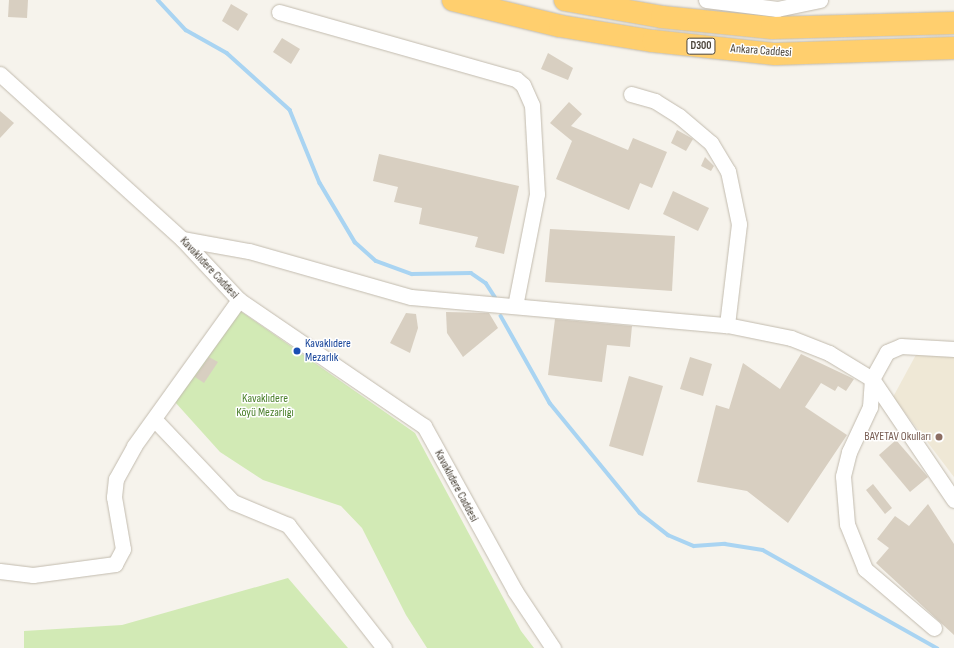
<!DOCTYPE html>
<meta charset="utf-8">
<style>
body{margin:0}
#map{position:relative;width:954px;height:648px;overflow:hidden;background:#f6f3ec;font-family:"Sofia Sans Condensed",sans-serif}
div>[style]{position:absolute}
.education>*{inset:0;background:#efe8d6}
.green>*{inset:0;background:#d2eab5}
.stream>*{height:3.5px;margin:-1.75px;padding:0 1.75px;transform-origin:1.75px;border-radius:1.75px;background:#a9d4f2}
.building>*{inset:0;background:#d8cfc1}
.roads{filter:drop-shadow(0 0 1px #c2bbae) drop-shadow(0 0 1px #c2bbae)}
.minor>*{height:15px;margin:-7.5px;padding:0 7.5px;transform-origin:7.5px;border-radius:7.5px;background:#fff}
.highway>*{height:22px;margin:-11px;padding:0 11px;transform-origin:11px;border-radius:11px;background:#ffcf6e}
.dots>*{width:11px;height:11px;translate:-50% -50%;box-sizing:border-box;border:2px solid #fff;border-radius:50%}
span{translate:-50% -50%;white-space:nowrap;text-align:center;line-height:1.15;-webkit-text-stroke:3px #fff;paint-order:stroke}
.shield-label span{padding:1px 3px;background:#fff;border:1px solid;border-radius:3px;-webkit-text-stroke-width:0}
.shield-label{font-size:11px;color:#4b4439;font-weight:700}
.street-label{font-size:12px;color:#4b4439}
.transit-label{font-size:12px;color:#164399}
.left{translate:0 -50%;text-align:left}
.park-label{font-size:12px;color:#4a7f2a}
.education-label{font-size:12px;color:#785e54}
.right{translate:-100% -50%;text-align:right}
</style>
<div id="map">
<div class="education">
<i style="clip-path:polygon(918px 351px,954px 353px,954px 477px,893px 397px)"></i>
</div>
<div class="green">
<i style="clip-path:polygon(236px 308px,415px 433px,521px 631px,534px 648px,427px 648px,406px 615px,362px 528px,341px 506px,263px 480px,220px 452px,175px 402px)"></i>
<i style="clip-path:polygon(288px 578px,348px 648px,24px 648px,24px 631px,122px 625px)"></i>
</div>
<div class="stream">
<i style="left:158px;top:0;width:41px;rotate:47deg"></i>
<i style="left:186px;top:30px;width:47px;rotate:29.3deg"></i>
<i style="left:227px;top:53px;width:85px;rotate:42.1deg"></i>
<i style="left:290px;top:110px;width:79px;rotate:67.7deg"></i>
<i style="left:320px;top:183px;width:69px;rotate:59.3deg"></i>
<i style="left:355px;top:242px;width:28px;rotate:42deg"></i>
<i style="left:376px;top:261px;width:38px;rotate:20deg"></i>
<i style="left:412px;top:274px;width:59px;rotate:-1deg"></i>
<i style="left:471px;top:273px;width:18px;rotate:34deg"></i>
<i style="left:486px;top:283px;width:17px;rotate:57deg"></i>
<i style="left:501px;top:316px;width:100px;rotate:60.6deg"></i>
<i style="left:550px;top:403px;width:142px;rotate:50.7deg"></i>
<i style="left:640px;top:513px;width:36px;rotate:38deg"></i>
<i style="left:668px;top:535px;width:28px;rotate:23deg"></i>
<i style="left:694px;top:546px;width:31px;rotate:-4deg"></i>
<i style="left:725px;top:544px;width:38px;rotate:9deg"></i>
<i style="left:763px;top:550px;width:200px;rotate:29.4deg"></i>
</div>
<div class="building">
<i style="clip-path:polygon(9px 0,28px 0,27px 18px,8px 17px)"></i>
<i style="clip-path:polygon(231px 4px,248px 14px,238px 31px,222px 21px)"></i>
<i style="clip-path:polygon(282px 38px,300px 49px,291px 64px,273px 52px)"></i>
<i style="clip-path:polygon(548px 53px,573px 68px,568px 80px,541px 69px)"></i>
<i style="clip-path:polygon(569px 102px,582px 114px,571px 126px,628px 150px,633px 138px,667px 152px,652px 188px,640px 183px,629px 210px,556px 179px,572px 141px,550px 123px)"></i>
<i style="clip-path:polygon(0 111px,14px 123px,0 138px)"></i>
<i style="clip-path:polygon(677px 130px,693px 139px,686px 151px,671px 143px)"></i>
<i style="clip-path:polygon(379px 154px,519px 186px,504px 254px,475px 247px,478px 237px,419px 224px,422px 208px,394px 202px,398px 187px,373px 181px)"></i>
<i style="clip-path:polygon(705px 157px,714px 166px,711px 171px,701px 166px)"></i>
<i style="clip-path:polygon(673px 191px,709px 208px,698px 231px,663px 214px)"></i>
<i style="clip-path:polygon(550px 229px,675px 236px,672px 291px,545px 282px)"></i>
<i style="clip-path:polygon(446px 312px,489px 313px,498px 328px,463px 357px,447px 333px)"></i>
<i style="clip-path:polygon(406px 313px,416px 314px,418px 328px,410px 353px,390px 343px)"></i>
<i style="clip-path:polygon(555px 319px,632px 326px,630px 347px,607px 345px,602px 382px,548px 375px)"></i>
<i style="clip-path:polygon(801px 354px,854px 379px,846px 391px,838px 386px,835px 391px,821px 383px,805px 407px,847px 435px,788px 523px,747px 491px,697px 482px,716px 405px,729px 409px,743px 363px,780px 389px)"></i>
<i style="clip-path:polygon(209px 357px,218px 362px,204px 383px,195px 377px)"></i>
<i style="clip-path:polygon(690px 357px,712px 364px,703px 396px,680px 389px)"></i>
<i style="clip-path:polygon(629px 376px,663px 386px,643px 456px,609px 446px)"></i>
<i style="clip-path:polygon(896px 440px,928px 477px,910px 492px,879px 455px)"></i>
<i style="clip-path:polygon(873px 484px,892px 508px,885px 514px,866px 490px)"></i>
<i style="clip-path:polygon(928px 504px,954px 544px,954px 635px,876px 563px,889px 548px,877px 539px,895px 516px,909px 526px)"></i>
</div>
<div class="roads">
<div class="minor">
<i style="left:706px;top:0;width:72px;rotate:7.2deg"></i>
<i style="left:777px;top:9px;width:44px;rotate:-11.8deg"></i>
<i style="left:279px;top:12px;width:246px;rotate:15.8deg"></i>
<i style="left:516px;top:79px;width:9px;rotate:41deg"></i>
<i style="left:523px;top:85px;width:22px;rotate:66deg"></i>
<i style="left:532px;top:105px;width:89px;rotate:86.8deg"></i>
<i style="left:537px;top:194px;width:114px;rotate:101.1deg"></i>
<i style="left:0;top:74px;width:246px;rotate:42.2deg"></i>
<i style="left:182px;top:239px;width:83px;rotate:46.9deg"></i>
<i style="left:239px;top:300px;width:224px;rotate:34.3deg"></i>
<i style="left:424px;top:426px;width:188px;rotate:61.1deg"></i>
<i style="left:515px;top:591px;width:69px;rotate:56.3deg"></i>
<i style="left:631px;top:94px;width:25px;rotate:16deg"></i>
<i style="left:655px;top:101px;width:28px;rotate:32deg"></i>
<i style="left:679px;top:116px;width:42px;rotate:40.2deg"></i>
<i style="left:711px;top:143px;width:33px;rotate:59deg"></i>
<i style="left:728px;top:171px;width:54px;rotate:78.3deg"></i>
<i style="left:739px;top:224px;width:102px;rotate:96.8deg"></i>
<i style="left:182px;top:239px;width:68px;rotate:10.2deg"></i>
<i style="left:249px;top:251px;width:168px;rotate:15.9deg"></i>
<i style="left:411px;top:297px;width:317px;rotate:5.1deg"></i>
<i style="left:727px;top:325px;width:65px;rotate:11.5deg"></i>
<i style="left:791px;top:338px;width:41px;rotate:21.5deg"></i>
<i style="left:829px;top:353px;width:50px;rotate:31.2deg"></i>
<i style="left:872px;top:379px;width:146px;rotate:55.9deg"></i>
<i style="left:155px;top:420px;width:113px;rotate:46.4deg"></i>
<i style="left:233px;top:502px;width:60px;rotate:22.7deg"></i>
<i style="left:288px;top:525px;width:156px;rotate:52deg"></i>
<i style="left:0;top:571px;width:33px;rotate:7deg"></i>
<i style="left:33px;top:575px;width:83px;rotate:-7.6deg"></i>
<i style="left:115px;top:564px;width:17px;rotate:-62deg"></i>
<i style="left:123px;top:549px;width:53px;rotate:-99.8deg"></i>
<i style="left:114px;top:497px;width:18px;rotate:-84deg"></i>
<i style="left:116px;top:479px;width:38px;rotate:-61deg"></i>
<i style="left:134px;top:446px;width:180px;rotate:-54.3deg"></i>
<i style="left:934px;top:628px;width:91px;rotate:-139.5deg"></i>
<i style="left:865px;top:569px;width:48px;rotate:-111.8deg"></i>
<i style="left:847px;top:524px;width:48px;rotate:-94.8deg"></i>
<i style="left:843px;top:476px;width:25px;rotate:-76deg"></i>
<i style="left:849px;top:452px;width:50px;rotate:-65deg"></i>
<i style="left:870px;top:407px;width:28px;rotate:-86deg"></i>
<i style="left:872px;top:379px;width:31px;rotate:-61deg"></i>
<i style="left:887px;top:352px;width:15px;rotate:-23deg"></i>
<i style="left:901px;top:346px;width:53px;rotate:3.2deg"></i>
</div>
<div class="highway">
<i style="left:453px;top:0;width:110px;rotate:13.7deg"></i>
<i style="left:560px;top:26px;width:94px;rotate:9.2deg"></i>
<i style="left:653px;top:41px;width:123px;rotate:6.1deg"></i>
<i style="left:775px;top:54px;width:179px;rotate:-1.9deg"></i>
<i style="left:565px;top:0;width:98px;rotate:9.9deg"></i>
<i style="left:662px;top:17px;width:111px;rotate:5.7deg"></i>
<i style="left:772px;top:28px;width:182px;rotate:-1.6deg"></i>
</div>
</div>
<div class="dots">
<i style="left:297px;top:351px;background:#1a4fb4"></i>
<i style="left:939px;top:437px;background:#8d6e63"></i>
</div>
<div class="shield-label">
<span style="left:701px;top:46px">D300</span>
</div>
<div class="street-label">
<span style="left:761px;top:51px;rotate:4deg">Ankara Caddesi</span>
<span style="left:209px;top:268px;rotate:47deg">Kavaklıdere Caddesi</span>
<span style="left:456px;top:486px;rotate:62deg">Kavaklıdere Caddesi</span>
</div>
<div class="transit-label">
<span class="left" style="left:305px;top:351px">Kavaklıdere<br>Mezarlık</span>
</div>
<div class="park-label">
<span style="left:265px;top:406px">Kavaklıdere<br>Köyü Mezarlığı</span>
</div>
<div class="education-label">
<span class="right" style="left:931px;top:437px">BAYETAV Okulları</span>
</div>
</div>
